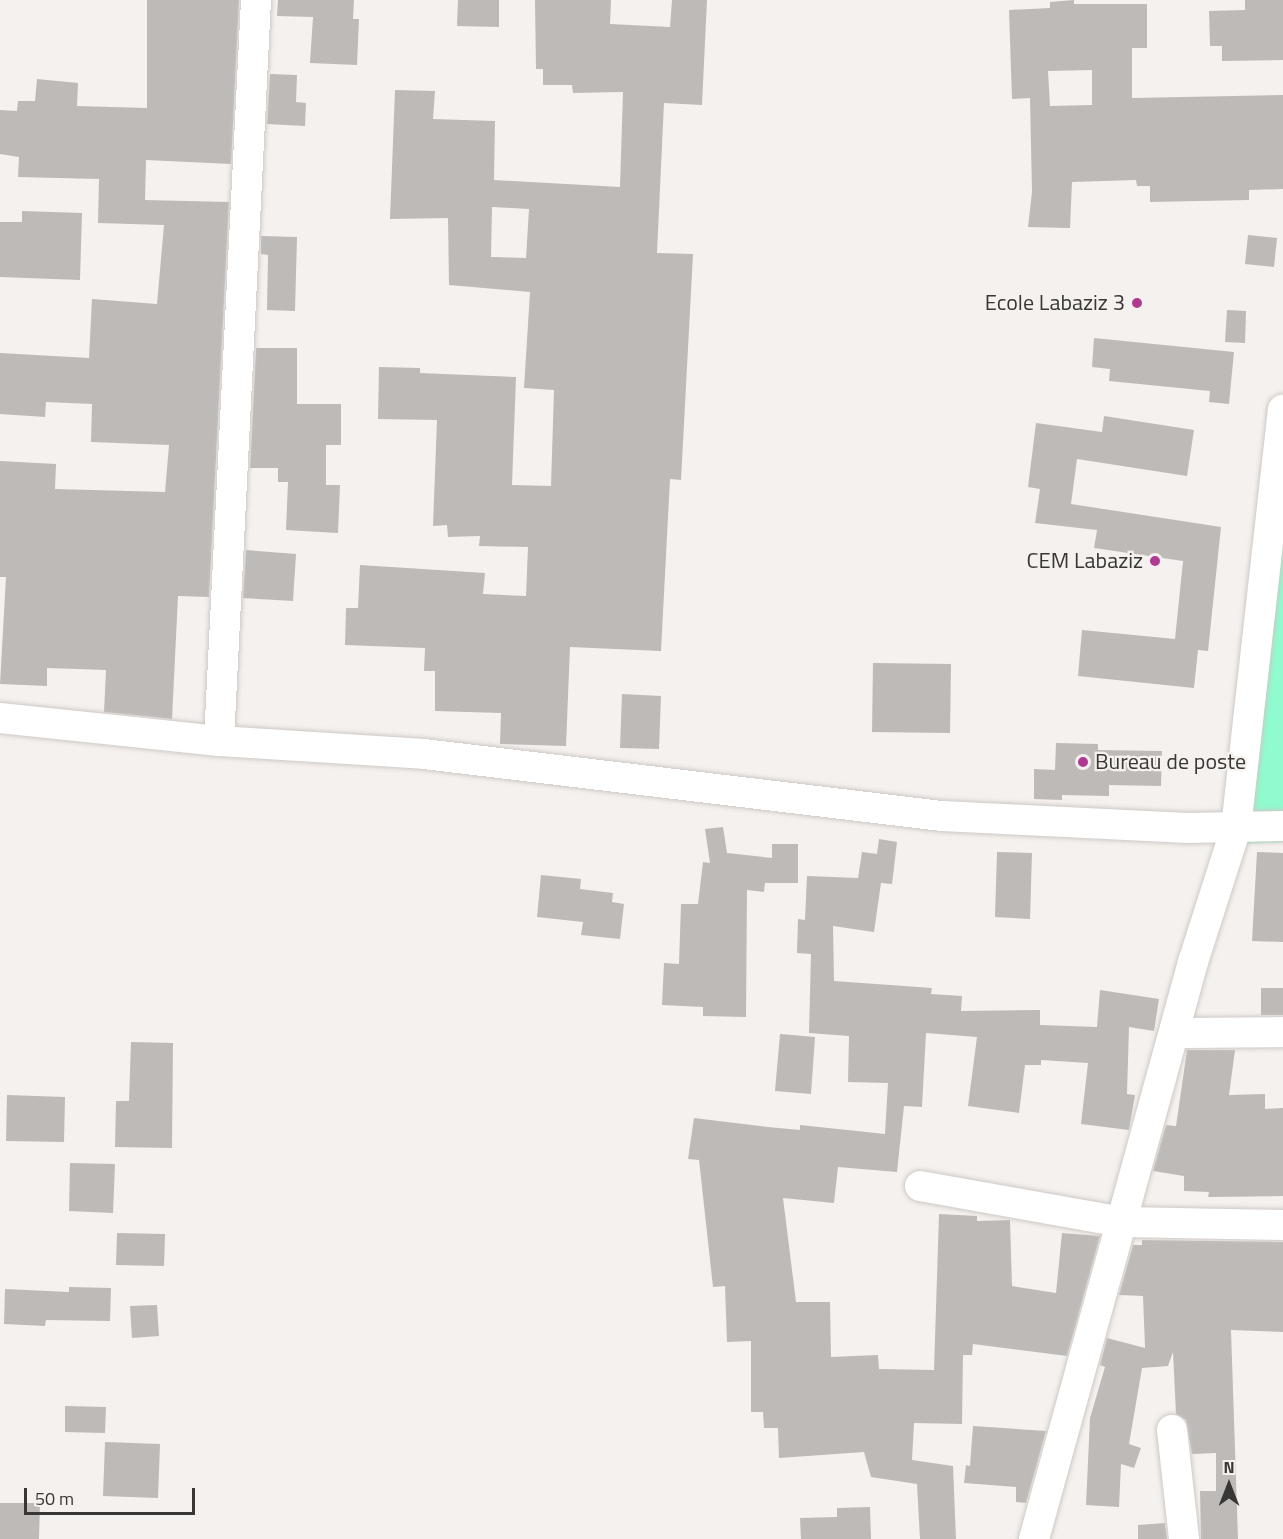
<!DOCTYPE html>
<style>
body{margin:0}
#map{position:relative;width:1283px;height:1539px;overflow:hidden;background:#f5f1ee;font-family:"Titillium Web",sans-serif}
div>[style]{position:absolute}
.green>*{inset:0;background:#90fbce}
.building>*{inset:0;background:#bebab8}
.roads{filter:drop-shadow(0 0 2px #cdc9c6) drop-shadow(0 0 2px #cdc9c6)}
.minor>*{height:30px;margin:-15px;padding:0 15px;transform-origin:15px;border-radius:15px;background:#fff}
.dots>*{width:16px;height:16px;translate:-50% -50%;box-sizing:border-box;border:3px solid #f5f1ee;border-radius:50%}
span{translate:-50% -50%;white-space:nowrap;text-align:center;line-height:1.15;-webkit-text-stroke:4.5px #f5f1ee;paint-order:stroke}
.poi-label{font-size:22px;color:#383735}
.right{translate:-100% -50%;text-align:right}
.left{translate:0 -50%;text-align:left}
.north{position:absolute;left:1199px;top:1455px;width:60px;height:60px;-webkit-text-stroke:4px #f5f1ee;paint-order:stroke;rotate:0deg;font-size:16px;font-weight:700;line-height:24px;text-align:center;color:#383735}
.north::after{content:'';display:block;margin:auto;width:21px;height:27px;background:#383735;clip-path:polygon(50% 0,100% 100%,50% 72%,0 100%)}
.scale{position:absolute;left:24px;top:1488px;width:171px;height:27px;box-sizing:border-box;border:3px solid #383735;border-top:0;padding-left:8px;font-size:18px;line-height:21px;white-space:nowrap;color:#383735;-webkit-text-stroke:4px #f5f1ee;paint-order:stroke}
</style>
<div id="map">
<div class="green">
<i style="clip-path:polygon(1283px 491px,1283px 842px,1242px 844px)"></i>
</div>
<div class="building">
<i style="clip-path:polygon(147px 0,239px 0,231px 164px,146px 160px,145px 200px,229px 202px,209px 597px,178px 596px,172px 719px,104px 712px,106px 670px,47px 668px,47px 686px,0 684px,6px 577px,0 577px,0 461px,56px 464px,55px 489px,165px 492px,169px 445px,91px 442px,92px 404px,46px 402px,45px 417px,0 414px,0 353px,89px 358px,92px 299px,157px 304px,164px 225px,98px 223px,99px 179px,18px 177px,19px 157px,0 154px,0 110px,17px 111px,18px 101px,35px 101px,37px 79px,78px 83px,77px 106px,147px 108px)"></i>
<i style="clip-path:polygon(278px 0,354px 0,353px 19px,359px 19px,357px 65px,310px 63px,313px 17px,277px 16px)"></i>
<i style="clip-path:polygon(458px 0,499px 0,499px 27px,457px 26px)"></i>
<i style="clip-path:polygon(evenodd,535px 0,611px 0,610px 24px,670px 27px,672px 0,707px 0,702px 105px,664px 103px,657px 253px,693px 254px,681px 480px,670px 479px,661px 651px,570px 647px,566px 746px,500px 744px,501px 713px,435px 711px,435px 671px,424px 671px,425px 648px,345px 645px,346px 608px,358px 608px,360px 565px,485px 573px,483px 594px,526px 596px,528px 547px,479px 546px,480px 536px,448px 537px,447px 525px,433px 526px,437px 420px,378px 419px,379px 367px,420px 368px,420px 373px,516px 377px,512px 485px,551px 486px,554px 390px,524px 388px,530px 292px,449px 285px,448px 218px,390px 219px,395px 90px,435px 91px,433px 119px,495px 121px,494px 180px,620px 187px,623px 92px,573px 93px,572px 85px,543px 85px,543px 69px,536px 69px,535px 0,492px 207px,529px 209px,526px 258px,491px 257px,492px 207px)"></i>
<i style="clip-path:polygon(evenodd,1074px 0,1074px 4px,1147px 4px,1147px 48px,1132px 48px,1132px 98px,1283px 95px,1283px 189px,1249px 190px,1249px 200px,1150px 202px,1150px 186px,1137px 186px,1136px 180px,1072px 182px,1070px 228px,1028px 227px,1032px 192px,1030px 98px,1012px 99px,1009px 10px,1050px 8px,1050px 2px,1074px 0,1092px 70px,1092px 105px,1050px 106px,1048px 71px,1092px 70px)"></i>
<i style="clip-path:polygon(1245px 0,1283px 0,1283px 60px,1222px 61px,1222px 46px,1210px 46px,1209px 11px,1245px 10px)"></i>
<i style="clip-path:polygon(270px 74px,297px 75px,296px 102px,306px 103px,305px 126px,267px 124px)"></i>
<i style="clip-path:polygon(22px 211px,82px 213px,80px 280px,0 277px,0 222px,22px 222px)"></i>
<i style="clip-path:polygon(1248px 235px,1277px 238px,1274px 267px,1245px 264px)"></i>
<i style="clip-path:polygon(261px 236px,297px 237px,295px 311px,267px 310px,268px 255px,261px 254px)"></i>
<i style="clip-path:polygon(1227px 310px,1246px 311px,1245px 343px,1225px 342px)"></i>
<i style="clip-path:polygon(1094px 338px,1234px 352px,1229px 404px,1209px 402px,1210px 391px,1109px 381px,1110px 369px,1092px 367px)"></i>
<i style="clip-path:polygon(256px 348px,297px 348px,297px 404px,341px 404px,341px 445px,326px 445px,326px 485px,340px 485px,338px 533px,286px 530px,288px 482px,278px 482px,278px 468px,250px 468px)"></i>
<i style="clip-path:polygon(1104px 416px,1194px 430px,1187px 476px,1077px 459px,1071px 504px,1221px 527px,1208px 651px,1198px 650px,1194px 688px,1078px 676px,1082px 630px,1175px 639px,1183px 561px,1094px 548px,1097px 530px,1035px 523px,1040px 489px,1028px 487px,1036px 423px,1102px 432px)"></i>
<i style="clip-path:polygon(246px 550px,296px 554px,293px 601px,243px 598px)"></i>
<i style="clip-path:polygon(873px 663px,951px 664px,950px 733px,872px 732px)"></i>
<i style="clip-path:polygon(622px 694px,661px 696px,659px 749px,620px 748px)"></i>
<i style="clip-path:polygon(1056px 743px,1098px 744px,1098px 750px,1162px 751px,1161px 786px,1109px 785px,1109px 796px,1062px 795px,1062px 800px,1034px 799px,1034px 769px,1055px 770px)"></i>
<i style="clip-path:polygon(723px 827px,727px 853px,772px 858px,772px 844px,798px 844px,798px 883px,765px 883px,764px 892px,747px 890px,746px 1017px,703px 1016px,703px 1007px,662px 1005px,664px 963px,679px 964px,681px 904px,698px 904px,703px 862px,710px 863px,705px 829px)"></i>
<i style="clip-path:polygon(879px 839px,897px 842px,892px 884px,881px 883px,874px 932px,833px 926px,834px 981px,932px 988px,931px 994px,962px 996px,961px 1011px,1040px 1010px,1040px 1025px,1097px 1027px,1100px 990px,1159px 999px,1154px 1031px,1129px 1027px,1127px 1094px,1135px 1095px,1129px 1130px,1081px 1124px,1088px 1063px,1041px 1060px,1041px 1065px,1025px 1065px,1019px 1113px,968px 1106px,977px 1037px,926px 1033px,922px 1107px,904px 1106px,897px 1172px,838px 1167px,834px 1203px,783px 1198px,796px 1302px,830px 1302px,831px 1357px,878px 1355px,879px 1369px,934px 1370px,939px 1214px,977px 1216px,977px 1221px,1010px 1220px,1012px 1286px,1056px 1293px,1062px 1233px,1100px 1236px,1067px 1356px,973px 1344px,972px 1355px,963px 1355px,962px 1424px,914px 1423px,912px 1460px,953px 1466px,956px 1539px,920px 1539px,917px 1484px,871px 1477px,864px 1452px,779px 1458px,778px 1428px,764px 1428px,763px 1412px,751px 1412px,751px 1341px,727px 1342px,725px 1286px,713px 1287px,699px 1160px,688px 1159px,694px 1118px,768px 1127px,800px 1130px,800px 1125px,885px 1134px,888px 1083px,848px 1082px,849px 1036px,809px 1033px,811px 954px,797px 953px,798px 919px,805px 920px,807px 876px,858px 878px,862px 852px,877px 854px)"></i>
<i style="clip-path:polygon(997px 852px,1032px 853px,1030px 919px,995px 917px)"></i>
<i style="clip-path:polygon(1257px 852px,1283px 853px,1283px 942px,1252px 941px)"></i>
<i style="clip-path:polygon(541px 875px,581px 879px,580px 889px,613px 893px,612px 902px,624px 904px,620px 939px,581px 935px,583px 922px,537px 917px)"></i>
<i style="clip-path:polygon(1261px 988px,1283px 988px,1283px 1015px,1261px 1015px)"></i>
<i style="clip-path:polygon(780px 1034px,815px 1037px,811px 1094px,775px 1091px)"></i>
<i style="clip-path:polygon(131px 1042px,173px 1043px,172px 1148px,115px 1147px,116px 1101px,129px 1101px)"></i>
<i style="clip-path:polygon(1187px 1050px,1235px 1050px,1229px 1095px,1265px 1094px,1265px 1109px,1283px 1108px,1283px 1196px,1208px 1197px,1209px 1192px,1184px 1191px,1184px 1176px,1153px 1171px,1166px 1125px,1176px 1126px)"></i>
<i style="clip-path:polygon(7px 1095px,65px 1097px,64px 1142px,6px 1141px)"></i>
<i style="clip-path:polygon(70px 1163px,115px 1164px,113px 1213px,69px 1211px)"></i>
<i style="clip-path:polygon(117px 1233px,165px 1234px,164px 1266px,116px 1265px)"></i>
<i style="clip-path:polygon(1142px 1240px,1283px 1242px,1283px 1332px,1231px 1330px,1238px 1539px,1201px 1539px,1200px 1491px,1216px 1491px,1216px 1453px,1192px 1454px,1186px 1420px,1176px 1414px,1173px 1352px,1168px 1366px,1142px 1368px,1129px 1444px,1141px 1448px,1134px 1468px,1121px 1464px,1119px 1507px,1086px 1505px,1090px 1418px,1105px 1367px,1100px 1365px,1107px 1338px,1145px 1348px,1143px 1296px,1119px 1295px,1133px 1245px,1142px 1245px)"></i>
<i style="clip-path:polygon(69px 1287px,111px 1288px,110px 1321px,46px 1320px,45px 1326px,4px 1324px,5px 1289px,69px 1292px)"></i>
<i style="clip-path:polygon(157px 1305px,159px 1336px,132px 1338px,130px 1306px)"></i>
<i style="clip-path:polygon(65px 1406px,106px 1407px,105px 1433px,65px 1432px)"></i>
<i style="clip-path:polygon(973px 1426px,1046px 1431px,1026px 1503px,1016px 1502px,1016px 1487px,964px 1483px,966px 1465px,970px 1466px)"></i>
<i style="clip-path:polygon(105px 1442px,160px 1444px,158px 1498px,103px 1496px)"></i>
<i style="clip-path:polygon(0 1503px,40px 1503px,39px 1539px,0 1539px)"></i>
<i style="clip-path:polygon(870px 1507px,871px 1539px,801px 1539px,800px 1518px,837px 1517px,837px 1508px)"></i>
<i style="clip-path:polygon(1165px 1523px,1167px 1539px,1138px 1539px,1138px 1525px)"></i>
</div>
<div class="roads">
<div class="minor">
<i style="left:0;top:718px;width:220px;rotate:6deg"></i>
<i style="left:219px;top:741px;width:205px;rotate:3.6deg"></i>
<i style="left:424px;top:754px;width:522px;rotate:6.83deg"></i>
<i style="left:942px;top:816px;width:246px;rotate:2.8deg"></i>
<i style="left:1188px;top:828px;width:95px;rotate:-1.2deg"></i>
<i style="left:219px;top:741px;width:742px;rotate:-87.14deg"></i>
<i style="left:1174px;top:1033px;width:109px;rotate:-0.5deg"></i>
<i style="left:920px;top:1186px;width:206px;rotate:10.1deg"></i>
<i style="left:1123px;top:1222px;width:160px;rotate:1.1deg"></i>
<i style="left:1172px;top:1430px;width:110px;rotate:83.7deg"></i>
<i style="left:1034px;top:1539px;width:599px;rotate:-74.59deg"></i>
<i style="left:1193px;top:962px;width:141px;rotate:-72.2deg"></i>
<i style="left:1236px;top:828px;width:421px;rotate:-83.6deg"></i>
</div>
</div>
<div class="dots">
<i style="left:1137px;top:303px;background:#b03a91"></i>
<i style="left:1155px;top:561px;background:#b03a91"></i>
<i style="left:1083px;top:762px;background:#b03a91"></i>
</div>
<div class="poi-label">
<span class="right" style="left:1125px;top:303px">Ecole Labaziz 3</span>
<span class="right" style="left:1143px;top:561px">CEM Labaziz</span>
<span class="left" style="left:1095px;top:762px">Bureau de poste</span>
</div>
<div class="north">N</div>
<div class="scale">50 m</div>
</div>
